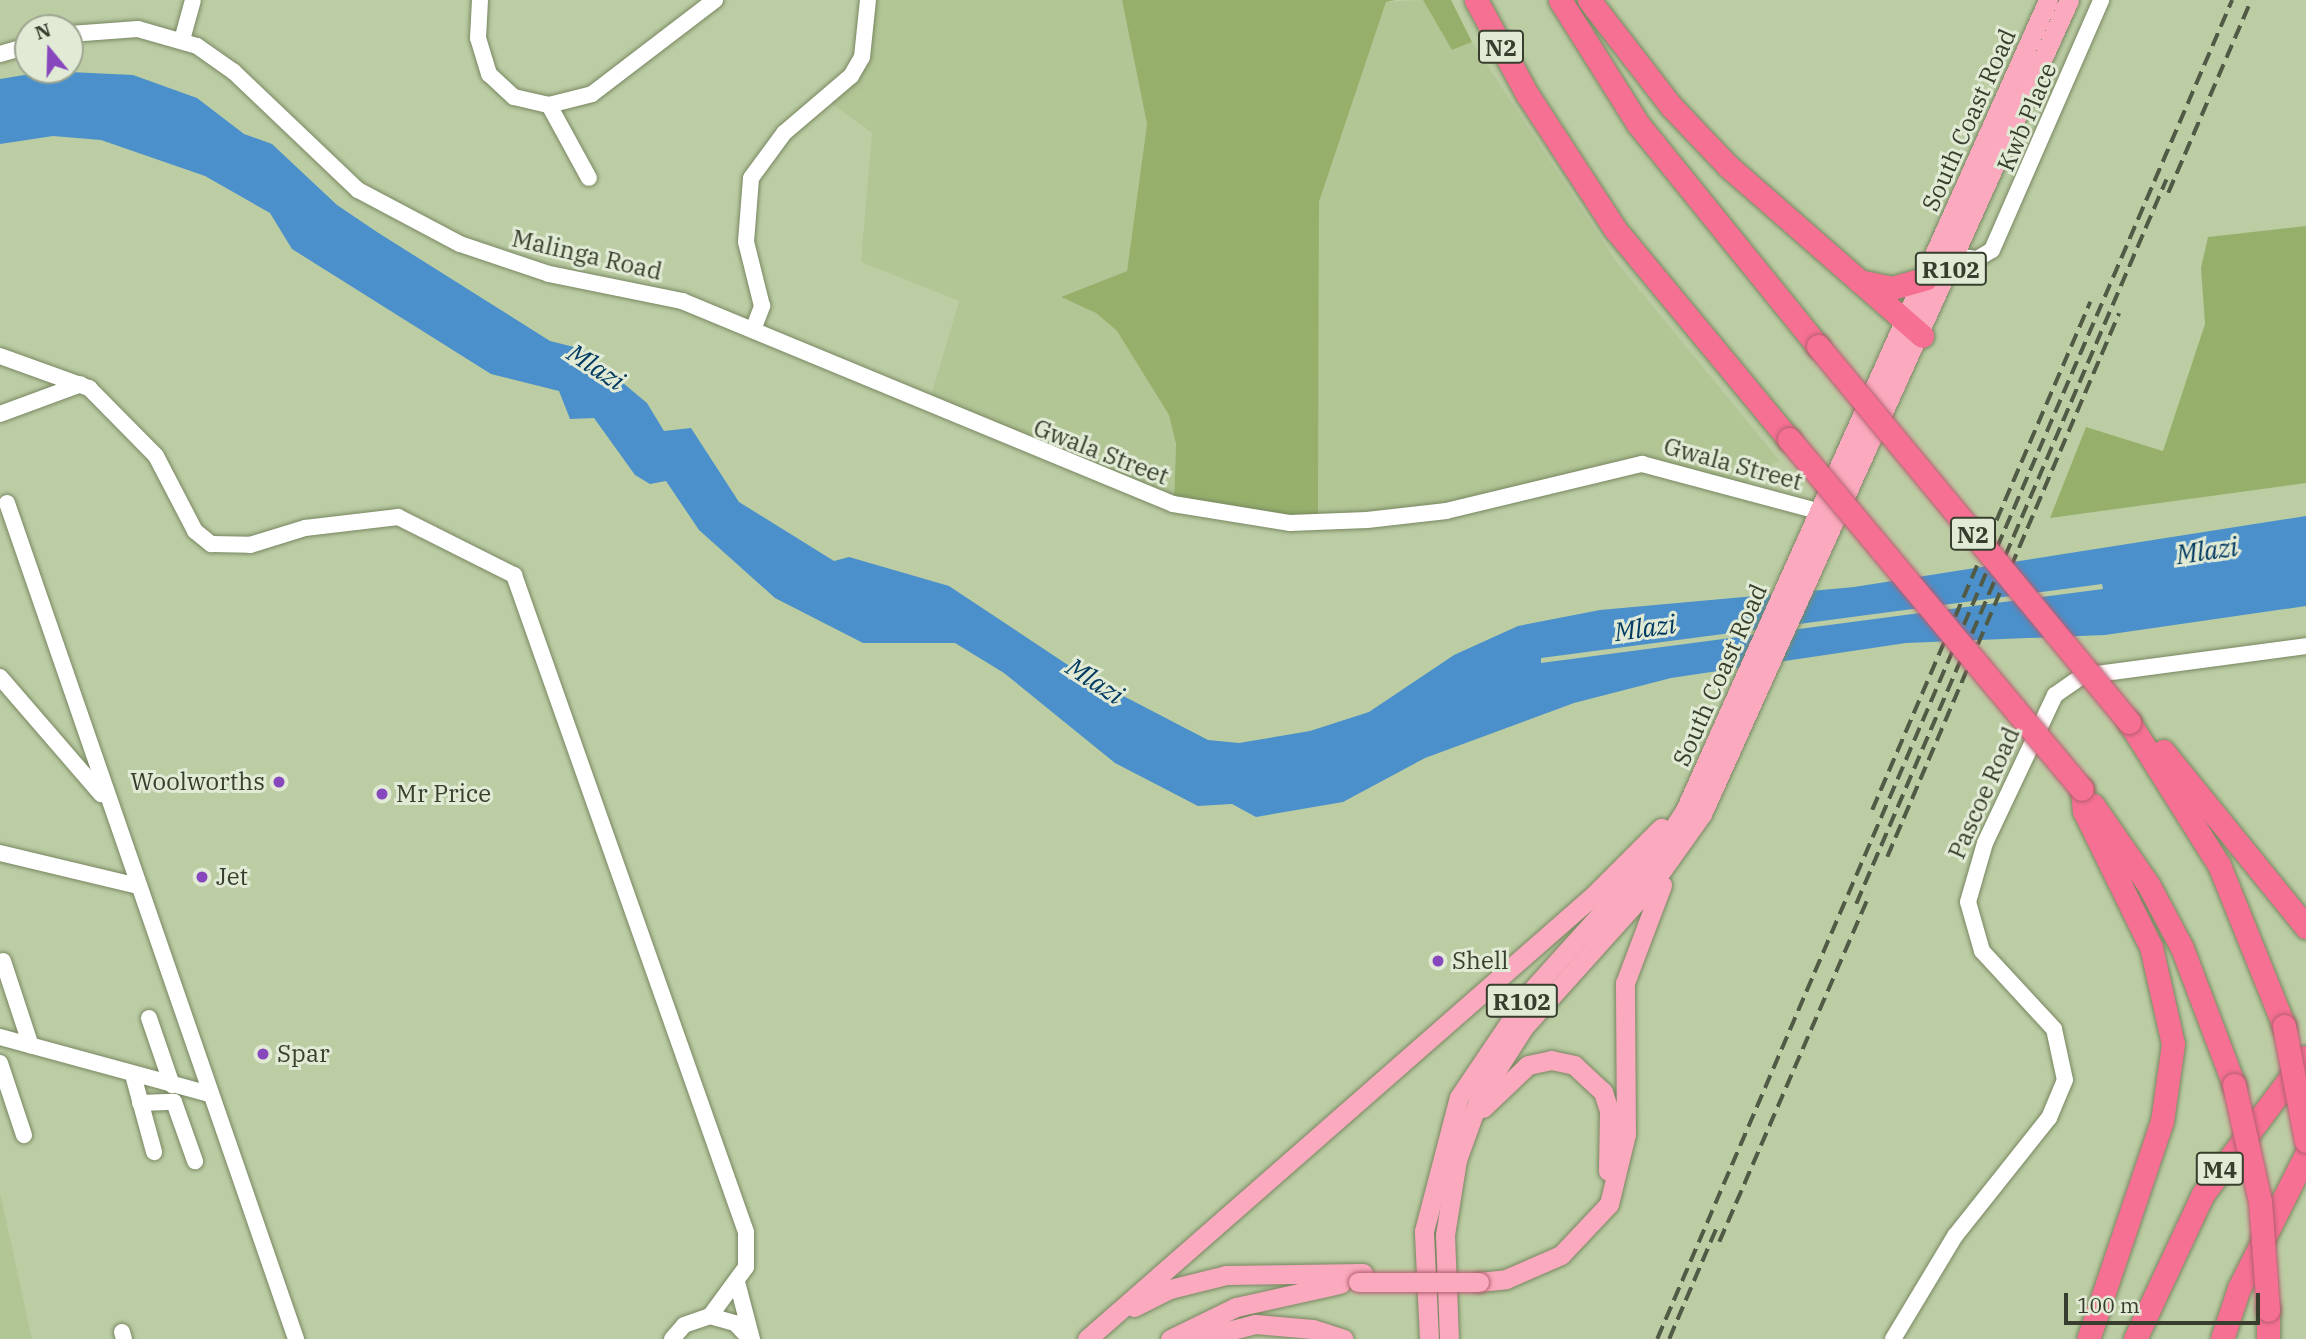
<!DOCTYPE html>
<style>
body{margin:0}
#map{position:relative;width:2306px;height:1339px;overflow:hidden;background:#bccda4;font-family:"IBM Plex Serif",serif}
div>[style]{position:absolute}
.built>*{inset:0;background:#b2c595}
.green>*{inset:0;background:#96b06c}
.water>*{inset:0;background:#4b90ca}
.roads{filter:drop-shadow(0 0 2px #788761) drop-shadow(0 0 2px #788761)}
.minor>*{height:16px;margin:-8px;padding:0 8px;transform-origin:8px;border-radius:8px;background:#fff}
.major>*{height:19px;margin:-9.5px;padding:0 9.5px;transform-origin:9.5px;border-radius:9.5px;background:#faa9be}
.highway>*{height:23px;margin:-11.5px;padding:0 11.5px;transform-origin:11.5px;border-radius:11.5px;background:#f67093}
.rail>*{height:3.5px;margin-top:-1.75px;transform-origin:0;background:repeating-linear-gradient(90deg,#515a45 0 14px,transparent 0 21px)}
.bridges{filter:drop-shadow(0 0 2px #b35e6f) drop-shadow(0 0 2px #b35e6f)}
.major-bridge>*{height:19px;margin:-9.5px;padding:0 9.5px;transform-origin:9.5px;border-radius:9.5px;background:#faa9be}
.highway-bridge>*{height:23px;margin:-11.5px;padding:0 11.5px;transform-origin:11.5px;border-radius:11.5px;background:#f67093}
.dots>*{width:19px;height:19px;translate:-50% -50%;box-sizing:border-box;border:4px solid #e1ead5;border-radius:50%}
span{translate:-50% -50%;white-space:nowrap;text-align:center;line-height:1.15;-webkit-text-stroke:6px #e1ead5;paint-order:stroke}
.shield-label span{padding:2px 5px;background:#e1ead5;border:2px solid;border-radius:5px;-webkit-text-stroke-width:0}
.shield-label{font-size:23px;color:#373e2d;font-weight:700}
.street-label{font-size:24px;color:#373e2d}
.poi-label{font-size:24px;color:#373e2d}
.right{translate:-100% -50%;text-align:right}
.left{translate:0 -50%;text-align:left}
.water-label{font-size:26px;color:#013960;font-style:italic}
.north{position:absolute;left:14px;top:14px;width:70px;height:70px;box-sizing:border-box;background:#e1ead5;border:2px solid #9da592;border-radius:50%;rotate:341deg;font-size:19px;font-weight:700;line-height:28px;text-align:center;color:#373e2d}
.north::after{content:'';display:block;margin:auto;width:24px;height:32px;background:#8748bd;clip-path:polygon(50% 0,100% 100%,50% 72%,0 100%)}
.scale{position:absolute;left:2064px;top:1293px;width:196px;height:32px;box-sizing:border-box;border:4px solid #373e2d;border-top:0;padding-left:9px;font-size:21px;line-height:24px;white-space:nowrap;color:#373e2d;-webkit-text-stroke:5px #e1ead5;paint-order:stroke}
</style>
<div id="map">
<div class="built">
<i style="clip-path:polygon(869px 0,1122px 0,1147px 124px,1127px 271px,1061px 297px,1096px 313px,1117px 331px,1169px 415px,1176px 444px,1174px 504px,928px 407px,959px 301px,861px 262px,872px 133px,827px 100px,852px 76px)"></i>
<i style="clip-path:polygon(1423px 0,1452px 50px,1472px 42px,1615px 260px,1779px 460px,1740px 487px,1642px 464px,1537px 491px,1318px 521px,1319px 202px,1386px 2px)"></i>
<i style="clip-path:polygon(0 1193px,32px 1339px,0 1339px)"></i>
</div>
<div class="green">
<i style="clip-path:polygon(1122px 0,1395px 0,1386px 2px,1319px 202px,1318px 521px,1174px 504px,1176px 444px,1169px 415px,1117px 331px,1096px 313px,1061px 297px,1127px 271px,1147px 124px)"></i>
<i style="clip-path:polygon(1423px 0,1451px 0,1472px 42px,1452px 50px)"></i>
<i style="clip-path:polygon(2306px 226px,2306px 483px,2050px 518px,2086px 427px,2163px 451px,2205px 324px,2201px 268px,2208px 237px)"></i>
</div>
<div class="water">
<i style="clip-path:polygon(evenodd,49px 71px,133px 75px,197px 98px,244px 134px,272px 144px,337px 205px,377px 232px,550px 341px,582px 349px,647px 403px,664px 431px,691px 428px,739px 502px,834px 561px,849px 557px,949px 586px,1083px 675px,1208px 740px,1239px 743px,1310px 731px,1369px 712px,1454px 655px,1518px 626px,1600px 610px,1854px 587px,2306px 516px,2306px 606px,2105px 635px,1906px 643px,1671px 678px,1574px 703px,1425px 758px,1343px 802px,1256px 817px,1232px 804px,1198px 806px,1115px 763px,1004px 673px,955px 643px,863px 643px,775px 598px,699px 530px,666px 481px,650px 484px,635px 475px,594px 418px,570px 419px,559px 391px,491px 374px,292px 249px,270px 213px,205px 176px,101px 140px,53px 136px,0 144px,0 79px,49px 71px,2102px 584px,2103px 589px,1541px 663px,1541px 658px,2102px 584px)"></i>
</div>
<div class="roads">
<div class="minor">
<i style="left:480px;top:0;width:38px;rotate:93deg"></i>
<i style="left:478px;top:38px;width:38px;rotate:73deg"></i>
<i style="left:489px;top:74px;width:34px;rotate:43deg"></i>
<i style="left:514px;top:97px;width:36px;rotate:13deg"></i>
<i style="left:549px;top:105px;width:44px;rotate:-14.3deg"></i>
<i style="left:592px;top:94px;width:155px;rotate:-37.4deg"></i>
<i style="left:70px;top:34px;width:68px;rotate:-4.2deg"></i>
<i style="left:138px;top:29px;width:61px;rotate:16.1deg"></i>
<i style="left:197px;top:46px;width:45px;rotate:35.1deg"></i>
<i style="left:234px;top:72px;width:171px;rotate:43.6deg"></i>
<i style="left:358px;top:190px;width:115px;rotate:27.9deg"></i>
<i style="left:460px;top:244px;width:94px;rotate:18.6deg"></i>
<i style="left:549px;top:274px;width:136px;rotate:11.5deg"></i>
<i style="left:682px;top:301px;width:531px;rotate:22.46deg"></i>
<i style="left:1173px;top:504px;width:119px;rotate:9.2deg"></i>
<i style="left:1290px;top:523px;width:77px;rotate:-2.2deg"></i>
<i style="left:1367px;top:520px;width:80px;rotate:-6.5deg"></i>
<i style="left:1446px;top:511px;width:202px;rotate:-13.5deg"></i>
<i style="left:1642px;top:464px;width:185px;rotate:15deg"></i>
<i style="left:182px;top:40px;width:41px;rotate:-74.6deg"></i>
<i style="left:0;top:54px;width:29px;rotate:-16deg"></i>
<i style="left:549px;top:105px;width:83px;rotate:61.3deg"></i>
<i style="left:1957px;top:256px;width:20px;rotate:9deg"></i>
<i style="left:1977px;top:259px;width:17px;rotate:-31deg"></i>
<i style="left:1992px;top:250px;width:273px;rotate:-66.4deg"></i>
<i style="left:753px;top:330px;width:26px;rotate:-69deg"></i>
<i style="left:762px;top:306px;width:66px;rotate:-104deg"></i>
<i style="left:746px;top:242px;width:64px;rotate:-85.5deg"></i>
<i style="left:751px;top:178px;width:56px;rotate:-53.7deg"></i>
<i style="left:784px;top:133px;width:88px;rotate:-40.4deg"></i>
<i style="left:851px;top:76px;width:22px;rotate:-60deg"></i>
<i style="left:862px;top:57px;width:57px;rotate:-84deg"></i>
<i style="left:0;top:356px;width:95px;rotate:19.8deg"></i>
<i style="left:89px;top:388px;width:95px;rotate:45.4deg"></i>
<i style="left:156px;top:456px;width:85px;rotate:62.5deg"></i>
<i style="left:195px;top:531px;width:21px;rotate:39deg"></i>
<i style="left:211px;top:544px;width:39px;rotate:1deg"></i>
<i style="left:250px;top:545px;width:58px;rotate:-17.2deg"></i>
<i style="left:305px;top:528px;width:94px;rotate:-6.7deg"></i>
<i style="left:398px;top:517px;width:130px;rotate:26.6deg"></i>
<i style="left:514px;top:575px;width:697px;rotate:70.55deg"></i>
<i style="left:746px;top:1232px;width:35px;rotate:90deg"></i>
<i style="left:746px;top:1267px;width:61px;rotate:126.3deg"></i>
<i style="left:0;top:414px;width:86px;rotate:-20.3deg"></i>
<i style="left:7px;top:503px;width:885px;rotate:70.93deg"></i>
<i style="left:0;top:677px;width:155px;rotate:49.2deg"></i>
<i style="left:0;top:853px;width:142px;rotate:13.4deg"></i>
<i style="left:3px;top:961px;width:89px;rotate:71.8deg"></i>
<i style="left:149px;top:1018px;width:71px;rotate:71.1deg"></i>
<i style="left:0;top:1037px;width:218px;rotate:15.2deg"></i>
<i style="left:0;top:1063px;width:76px;rotate:71.6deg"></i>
<i style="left:133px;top:1075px;width:80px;rotate:74.7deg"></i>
<i style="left:140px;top:1103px;width:34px;rotate:-2deg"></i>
<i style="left:174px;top:1102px;width:63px;rotate:70.4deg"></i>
<i style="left:737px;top:1282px;width:59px;rotate:75.3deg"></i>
<i style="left:122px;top:1332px;width:7px;rotate:74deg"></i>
<i style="left:672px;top:1339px;width:18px;rotate:-49deg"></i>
<i style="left:684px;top:1325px;width:28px;rotate:-19deg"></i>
<i style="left:710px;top:1316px;width:26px;rotate:16deg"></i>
<i style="left:735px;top:1323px;width:22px;rotate:47deg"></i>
<i style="left:1893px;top:1339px;width:120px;rotate:-59deg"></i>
<i style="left:1955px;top:1236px;width:151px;rotate:-51.5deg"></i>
<i style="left:2049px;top:1118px;width:41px;rotate:-67.2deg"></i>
<i style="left:2065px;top:1080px;width:52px;rotate:-102.2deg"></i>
<i style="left:2054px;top:1029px;width:106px;rotate:-132.7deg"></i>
<i style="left:1982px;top:951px;width:51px;rotate:-105.9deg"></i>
<i style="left:1968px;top:902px;width:61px;rotate:-73.9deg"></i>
<i style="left:1985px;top:843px;width:164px;rotate:-64.7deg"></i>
<i style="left:2055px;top:695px;width:33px;rotate:-35deg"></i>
<i style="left:2082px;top:676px;width:226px;rotate:-7.6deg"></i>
</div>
<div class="major">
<i style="left:1483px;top:1108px;width:62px;rotate:-43.7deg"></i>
<i style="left:1528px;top:1065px;width:24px;rotate:-12deg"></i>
<i style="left:1551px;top:1060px;width:24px;rotate:12deg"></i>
<i style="left:1574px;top:1065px;width:40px;rotate:43deg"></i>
<i style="left:1603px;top:1092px;width:20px;rotate:72deg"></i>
<i style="left:1609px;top:1111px;width:60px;rotate:91deg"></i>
<i style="left:1479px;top:1282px;width:27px;rotate:-6deg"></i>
<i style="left:1506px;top:1279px;width:60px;rotate:-23.6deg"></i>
<i style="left:1561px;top:1255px;width:70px;rotate:-46.7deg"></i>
<i style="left:1609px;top:1204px;width:72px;rotate:-76.3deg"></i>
<i style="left:1626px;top:1134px;width:151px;rotate:-90.4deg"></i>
<i style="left:1625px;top:983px;width:105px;rotate:-69.3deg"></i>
<i style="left:1134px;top:1307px;width:40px;rotate:-26.6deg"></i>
<i style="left:1170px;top:1289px;width:58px;rotate:-14deg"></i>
<i style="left:1226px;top:1275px;width:137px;rotate:-0.8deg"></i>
<i style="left:1087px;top:1339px;width:674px;rotate:-41.21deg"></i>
<i style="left:1594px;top:895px;width:95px;rotate:-45deg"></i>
<i style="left:1170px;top:1339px;width:73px;rotate:-25.9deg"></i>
<i style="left:1236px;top:1307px;width:107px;rotate:-12.5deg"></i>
<i style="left:1197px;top:1339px;width:60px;rotate:-14.5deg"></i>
<i style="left:1255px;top:1324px;width:58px;rotate:4.9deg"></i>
<i style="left:1313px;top:1329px;width:32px;rotate:18deg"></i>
<i style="left:1429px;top:1339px;width:108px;rotate:-92.7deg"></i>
<i style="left:1424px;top:1231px;width:138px;rotate:-75.4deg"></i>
<i style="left:1459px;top:1097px;width:127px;rotate:-55.9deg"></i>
<i style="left:1530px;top:992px;width:195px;rotate:-47.9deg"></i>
<i style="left:1661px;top:847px;width:44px;rotate:-57deg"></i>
<i style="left:1685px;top:810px;width:888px;rotate:-65.86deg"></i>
<i style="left:1449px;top:1339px;width:104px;rotate:-92.2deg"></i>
<i style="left:1445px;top:1235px;width:76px;rotate:-80.9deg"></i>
<i style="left:1457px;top:1160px;width:68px;rotate:-70.2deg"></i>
<i style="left:1480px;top:1096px;width:82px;rotate:-57.5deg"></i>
<i style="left:1524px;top:1027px;width:193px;rotate:-48.1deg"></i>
<i style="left:1653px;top:883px;width:85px;rotate:-54.6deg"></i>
<i style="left:1702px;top:814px;width:893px;rotate:-65.73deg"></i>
</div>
<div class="highway">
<i style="left:1476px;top:0;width:107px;rotate:61.5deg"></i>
<i style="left:1527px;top:94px;width:161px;rotate:56.9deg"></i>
<i style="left:1615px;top:229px;width:273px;rotate:50.4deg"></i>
<i style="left:1560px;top:0;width:146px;rotate:57.8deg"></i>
<i style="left:1638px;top:124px;width:286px;rotate:51deg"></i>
<i style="left:1589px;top:0;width:134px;rotate:52.3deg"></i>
<i style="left:1671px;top:106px;width:83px;rotate:46.5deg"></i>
<i style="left:1728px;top:166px;width:258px;rotate:41.2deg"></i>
<i style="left:1859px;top:281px;width:34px;rotate:12deg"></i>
<i style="left:1892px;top:288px;width:35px;rotate:-16deg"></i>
<i style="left:2129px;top:722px;width:169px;rotate:57.8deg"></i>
<i style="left:2219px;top:865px;width:174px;rotate:68deg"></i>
<i style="left:2163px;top:751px;width:227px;rotate:50.9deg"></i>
<i style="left:2082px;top:789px;width:22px;rotate:85deg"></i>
<i style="left:2084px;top:811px;width:152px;rotate:63.8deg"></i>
<i style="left:2151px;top:947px;width:99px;rotate:77.2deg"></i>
<i style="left:2173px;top:1044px;width:78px;rotate:98.1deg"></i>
<i style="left:2162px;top:1121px;width:230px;rotate:108.7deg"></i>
<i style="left:2093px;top:805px;width:96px;rotate:55.2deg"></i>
<i style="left:2148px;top:884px;width:72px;rotate:62deg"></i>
<i style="left:2182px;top:948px;width:147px;rotate:69.2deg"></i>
<i style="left:2135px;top:1339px;width:160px;rotate:-64.9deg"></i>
<i style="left:2203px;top:1194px;width:171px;rotate:-53.1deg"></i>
<i style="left:2222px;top:1339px;width:54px;rotate:-71.6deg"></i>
<i style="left:2239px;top:1288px;width:150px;rotate:-63.4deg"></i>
<i style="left:2268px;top:1339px;width:29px;rotate:-90deg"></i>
</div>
</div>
<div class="rail">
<i style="left:2168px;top:193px;width:210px;rotate:-66.7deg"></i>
<i style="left:1872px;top:810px;width:553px;rotate:-66.77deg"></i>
<i style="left:1887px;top:857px;width:591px;rotate:-66.9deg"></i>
<i style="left:1856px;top:904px;width:788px;rotate:-66.82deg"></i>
<i style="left:1719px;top:1242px;width:378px;rotate:-66.6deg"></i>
<i style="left:1657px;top:1339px;width:1457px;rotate:-66.76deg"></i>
<i style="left:1669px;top:1339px;width:120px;rotate:-66.9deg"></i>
</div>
<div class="bridges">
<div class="major-bridge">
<i style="left:1358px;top:1282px;width:121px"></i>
</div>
<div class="highway-bridge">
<i style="left:1818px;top:346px;width:488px;rotate:50.4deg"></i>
<i style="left:1789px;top:439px;width:456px;rotate:50.1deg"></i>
<i style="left:2284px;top:1026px;width:117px;rotate:79.2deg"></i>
<i style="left:2234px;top:1085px;width:119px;rotate:77.4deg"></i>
<i style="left:2260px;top:1201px;width:109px;rotate:85.8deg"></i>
</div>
</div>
<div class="dots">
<i style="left:279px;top:782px;background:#8748bd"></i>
<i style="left:382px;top:794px;background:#8748bd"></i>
<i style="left:202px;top:877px;background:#8748bd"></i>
<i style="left:1438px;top:961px;background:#8748bd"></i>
<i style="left:263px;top:1054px;background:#8748bd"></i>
</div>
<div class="shield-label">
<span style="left:1501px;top:47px">N2</span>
<span style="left:1951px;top:269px">R102</span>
<span style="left:1973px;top:534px">N2</span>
<span style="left:1522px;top:1001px">R102</span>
<span style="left:2220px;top:1169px">M4</span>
</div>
<div class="street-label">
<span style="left:2027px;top:117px;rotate:-67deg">Kwb Place</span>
<span style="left:1969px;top:120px;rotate:-66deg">South Coast Road</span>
<span style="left:587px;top:255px;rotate:13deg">Malinga Road</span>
<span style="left:1101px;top:452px;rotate:21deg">Gwala Street</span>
<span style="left:1733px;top:464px;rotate:15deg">Gwala Street</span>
<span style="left:1720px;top:675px;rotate:-66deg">South Coast Road</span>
<span style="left:1984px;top:793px;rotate:-66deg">Pascoe Road</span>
</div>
<div class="poi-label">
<span class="right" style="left:265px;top:782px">Woolworths</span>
<span class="left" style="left:396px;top:794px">Mr Price</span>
<span class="left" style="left:216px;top:877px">Jet</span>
<span class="left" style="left:1452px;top:961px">Shell</span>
<span class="left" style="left:277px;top:1054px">Spar</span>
</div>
<div class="water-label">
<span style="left:596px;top:367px;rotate:33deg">Mlazi</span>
<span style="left:2207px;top:551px;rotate:-8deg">Mlazi</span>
<span style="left:1645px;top:628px;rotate:-8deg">Mlazi</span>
<span style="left:1095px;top:681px;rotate:33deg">Mlazi</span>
</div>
<div class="north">N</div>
<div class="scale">100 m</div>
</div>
